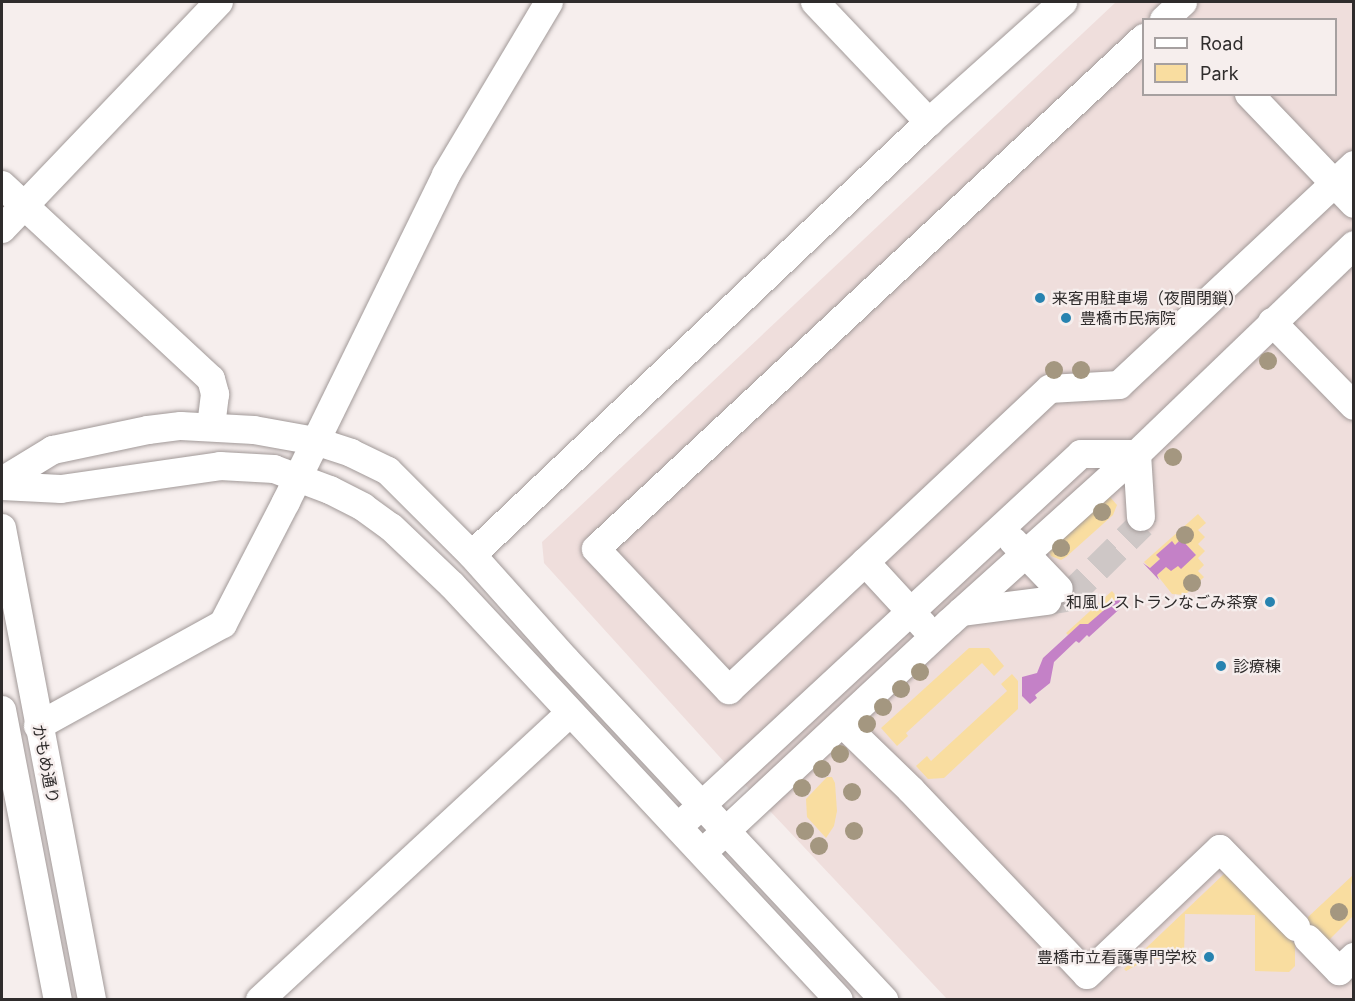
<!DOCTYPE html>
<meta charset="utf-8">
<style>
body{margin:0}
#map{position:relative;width:1355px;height:1001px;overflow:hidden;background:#f6eeed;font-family:Inter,"Noto Sans JP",sans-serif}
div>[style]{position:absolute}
.built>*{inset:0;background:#efdedc}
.green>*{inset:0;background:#f9dda0}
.water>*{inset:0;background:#c481c7}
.minor-tunnel>*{height:28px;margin-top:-14px;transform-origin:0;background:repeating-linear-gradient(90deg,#cec7c6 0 28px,transparent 0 42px)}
.roads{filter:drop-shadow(0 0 2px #a19998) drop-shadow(0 0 2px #a19998)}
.minor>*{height:28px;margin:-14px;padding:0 14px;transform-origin:14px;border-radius:14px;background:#fff}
.trees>*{width:18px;height:18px;margin:-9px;border-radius:50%;background:#a49780}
.dots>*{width:16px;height:16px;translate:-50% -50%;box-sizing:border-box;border:3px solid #f6eeed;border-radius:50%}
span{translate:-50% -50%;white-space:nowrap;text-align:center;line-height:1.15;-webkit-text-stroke:4.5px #f6eeed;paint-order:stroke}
.poi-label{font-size:16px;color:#2f2c2c}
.left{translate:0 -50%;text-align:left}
.right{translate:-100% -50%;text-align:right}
.street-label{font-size:16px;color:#2f2c2c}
.frame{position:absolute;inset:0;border:3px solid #2f2c2c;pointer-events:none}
.legend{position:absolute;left:1142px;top:18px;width:195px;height:78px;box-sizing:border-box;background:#f6eeed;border:2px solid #a6a0a0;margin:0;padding:8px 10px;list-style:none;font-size:18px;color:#2f2c2c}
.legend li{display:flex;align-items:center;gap:12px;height:30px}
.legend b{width:30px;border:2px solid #a6a0a0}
</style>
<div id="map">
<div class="built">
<i style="clip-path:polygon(evenodd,1116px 2px,1353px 2px,1353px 999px,947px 999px,736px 775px,544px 563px,542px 542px,1116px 2px,1144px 20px,1336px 20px,1336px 94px,1144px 94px,1144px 20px)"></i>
</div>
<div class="green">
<i style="clip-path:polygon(1110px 497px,1117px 505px,1113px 515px,1066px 557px,1061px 560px,1051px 556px,1049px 551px)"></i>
<i style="clip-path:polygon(1198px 514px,1206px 523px,1198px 530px,1205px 537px,1198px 544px,1205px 551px,1198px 558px,1204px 565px,1198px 571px,1204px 577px,1185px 595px,1172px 594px,1157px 575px,1167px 566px,1178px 565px,1196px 555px,1181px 539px,1175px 545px,1171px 542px,1157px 555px,1160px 559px,1150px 568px,1144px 562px)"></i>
<i style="clip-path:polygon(1112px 591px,1118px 598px,1088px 625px,1080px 625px,1068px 635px,1066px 633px)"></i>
<i style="clip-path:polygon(969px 648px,989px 648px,1004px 666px,994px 676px,982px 663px,906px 733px,908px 736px,897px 746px,881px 728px)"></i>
<i style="clip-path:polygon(1012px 674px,1018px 681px,1018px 709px,944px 778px,928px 779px,916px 766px,927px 756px,931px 761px,1007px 691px,1001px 684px)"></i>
<i style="clip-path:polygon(827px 777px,832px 777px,835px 783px,837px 811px,834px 826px,826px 838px,807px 817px,806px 799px)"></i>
<i style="clip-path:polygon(1225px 873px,1295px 944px,1295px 966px,1289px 972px,1255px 971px,1255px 915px,1185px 914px,1184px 956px,1146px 960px,1126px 971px,1124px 969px)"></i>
<i style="clip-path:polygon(1353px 875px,1351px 887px,1353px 916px,1324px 945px,1308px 928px,1308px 917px)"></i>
</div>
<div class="water">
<i style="clip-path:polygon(1181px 539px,1196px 555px,1181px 569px,1178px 566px,1171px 571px,1166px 567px,1157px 575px,1159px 580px,1143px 563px,1150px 568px,1160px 559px,1156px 555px,1172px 541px,1175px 545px)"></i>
<i style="clip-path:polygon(1118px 598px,1125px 604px,1089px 637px,1087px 635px,1079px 643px,1076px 641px,1054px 662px,1050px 683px,1035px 695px,1037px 698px,1030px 704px,1022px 696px,1022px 677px,1037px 673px,1043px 658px,1080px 624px,1088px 624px)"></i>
</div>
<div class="minor-tunnel">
<i style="left:1047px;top:601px;width:20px;rotate:-9deg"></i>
<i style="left:1067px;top:598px;width:105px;rotate:-44.6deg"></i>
<i style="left:1142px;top:524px;width:7px;rotate:-98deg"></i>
</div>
<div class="roads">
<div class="minor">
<i style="left:815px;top:2px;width:166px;rotate:46.5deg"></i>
<i style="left:1164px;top:20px;width:26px;rotate:-43deg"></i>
<i style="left:1144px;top:38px;width:749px;rotate:137deg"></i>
<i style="left:596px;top:549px;width:194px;rotate:46.7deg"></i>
<i style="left:729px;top:690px;width:440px;rotate:-43.2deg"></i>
<i style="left:1050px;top:389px;width:69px;rotate:-3.3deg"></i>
<i style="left:1119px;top:385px;width:322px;rotate:-43.1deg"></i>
<i style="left:1249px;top:94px;width:152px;rotate:46.3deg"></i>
<i style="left:2px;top:185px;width:285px;rotate:42.9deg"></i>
<i style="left:211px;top:379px;width:16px;rotate:75deg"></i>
<i style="left:215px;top:394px;width:32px;rotate:97deg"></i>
<i style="left:2px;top:229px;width:314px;rotate:-46.3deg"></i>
<i style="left:1272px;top:322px;width:117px;rotate:45.7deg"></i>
<i style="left:2px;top:481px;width:60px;rotate:-31.3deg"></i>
<i style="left:53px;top:450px;width:97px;rotate:-11.9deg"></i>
<i style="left:148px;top:430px;width:33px;rotate:-7deg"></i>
<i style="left:181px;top:426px;width:73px;rotate:3.1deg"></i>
<i style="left:254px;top:430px;width:62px;rotate:10.2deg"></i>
<i style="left:315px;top:441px;width:38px;rotate:18deg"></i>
<i style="left:351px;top:453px;width:41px;rotate:25.9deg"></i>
<i style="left:388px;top:471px;width:119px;rotate:45deg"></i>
<i style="left:472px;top:555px;width:141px;rotate:48.2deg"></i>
<i style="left:566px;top:660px;width:466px;rotate:46.9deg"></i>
<i style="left:2px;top:486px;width:59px;rotate:2.9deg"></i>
<i style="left:61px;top:489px;width:161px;rotate:-8.2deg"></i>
<i style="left:220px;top:466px;width:54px;rotate:3.2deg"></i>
<i style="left:274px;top:469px;width:60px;rotate:20.6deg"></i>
<i style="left:330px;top:490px;width:37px;rotate:27deg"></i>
<i style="left:363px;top:507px;width:34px;rotate:36deg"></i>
<i style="left:391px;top:527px;width:84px;rotate:43.6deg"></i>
<i style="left:452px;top:585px;width:567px;rotate:47deg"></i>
<i style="left:2px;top:528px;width:481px;rotate:79.2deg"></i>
<i style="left:1013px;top:541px;width:66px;rotate:46.2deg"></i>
<i style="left:472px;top:555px;width:630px;rotate:-43.46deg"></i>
<i style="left:929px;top:122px;width:180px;rotate:-41.8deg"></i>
<i style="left:865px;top:562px;width:86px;rotate:47.4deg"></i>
<i style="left:961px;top:612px;width:87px;rotate:-7.3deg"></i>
<i style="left:2px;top:710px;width:295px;rotate:79.1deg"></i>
<i style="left:843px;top:724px;width:95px;rotate:44.1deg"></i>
<i style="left:911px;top:790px;width:255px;rotate:46.4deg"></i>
<i style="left:1087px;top:975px;width:183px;rotate:-43.5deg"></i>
<i style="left:1220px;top:849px;width:109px;rotate:45.7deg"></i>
<i style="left:38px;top:726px;width:211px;rotate:-28.9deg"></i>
<i style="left:223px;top:624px;width:137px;rotate:-62.7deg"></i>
<i style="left:286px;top:502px;width:364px;rotate:-63.9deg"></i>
<i style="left:446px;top:175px;width:201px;rotate:-59.2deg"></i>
<i style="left:689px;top:817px;width:534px;rotate:-42.8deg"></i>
<i style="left:1081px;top:454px;width:56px"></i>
<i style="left:1137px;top:454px;width:63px;rotate:86.4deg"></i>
<i style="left:713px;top:843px;width:323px;rotate:-43deg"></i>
<i style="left:949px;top:623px;width:253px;rotate:-42deg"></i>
<i style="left:1137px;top:454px;width:301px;rotate:-43.9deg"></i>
<i style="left:1308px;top:939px;width:45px;rotate:45.9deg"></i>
<i style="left:1339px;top:971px;width:21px;rotate:-43deg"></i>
<i style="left:260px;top:1000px;width:422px;rotate:-42.8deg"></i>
</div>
</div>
<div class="trees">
<i style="left:1268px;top:361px"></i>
<i style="left:1054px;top:370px"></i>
<i style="left:1081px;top:370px"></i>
<i style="left:1173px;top:457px"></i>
<i style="left:1102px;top:512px"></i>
<i style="left:1185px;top:535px"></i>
<i style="left:1061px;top:548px"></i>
<i style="left:1192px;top:583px"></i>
<i style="left:920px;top:672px"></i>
<i style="left:901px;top:689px"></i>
<i style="left:883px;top:707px"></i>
<i style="left:867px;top:724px"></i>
<i style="left:840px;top:754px"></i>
<i style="left:822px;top:769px"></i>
<i style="left:802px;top:788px"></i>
<i style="left:852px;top:792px"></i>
<i style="left:805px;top:831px"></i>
<i style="left:854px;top:831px"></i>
<i style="left:819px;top:846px"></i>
<i style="left:1339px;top:912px"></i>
</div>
<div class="dots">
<i style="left:1040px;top:298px;background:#2783b0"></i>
<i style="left:1066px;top:318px;background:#2783b0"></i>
<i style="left:1270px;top:602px;background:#2783b0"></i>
<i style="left:1221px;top:666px;background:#2783b0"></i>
<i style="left:1209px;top:957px;background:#2783b0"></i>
</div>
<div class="poi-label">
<span class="left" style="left:1052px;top:298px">来客用駐車場（夜間閉鎖）</span>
<span class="left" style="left:1080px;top:318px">豊橋市民病院</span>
<span class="right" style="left:1258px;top:602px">和風レストランなごみ茶寮</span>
<span class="left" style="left:1233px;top:666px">診療棟</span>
<span class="right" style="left:1197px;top:957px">豊橋市立看護専門学校</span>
</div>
<div class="street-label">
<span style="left:46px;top:764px;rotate:79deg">かもめ通り</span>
</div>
<div class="frame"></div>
<ul class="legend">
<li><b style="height:8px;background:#fff"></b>Road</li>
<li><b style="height:16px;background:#f9dda0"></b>Park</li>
</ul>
</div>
